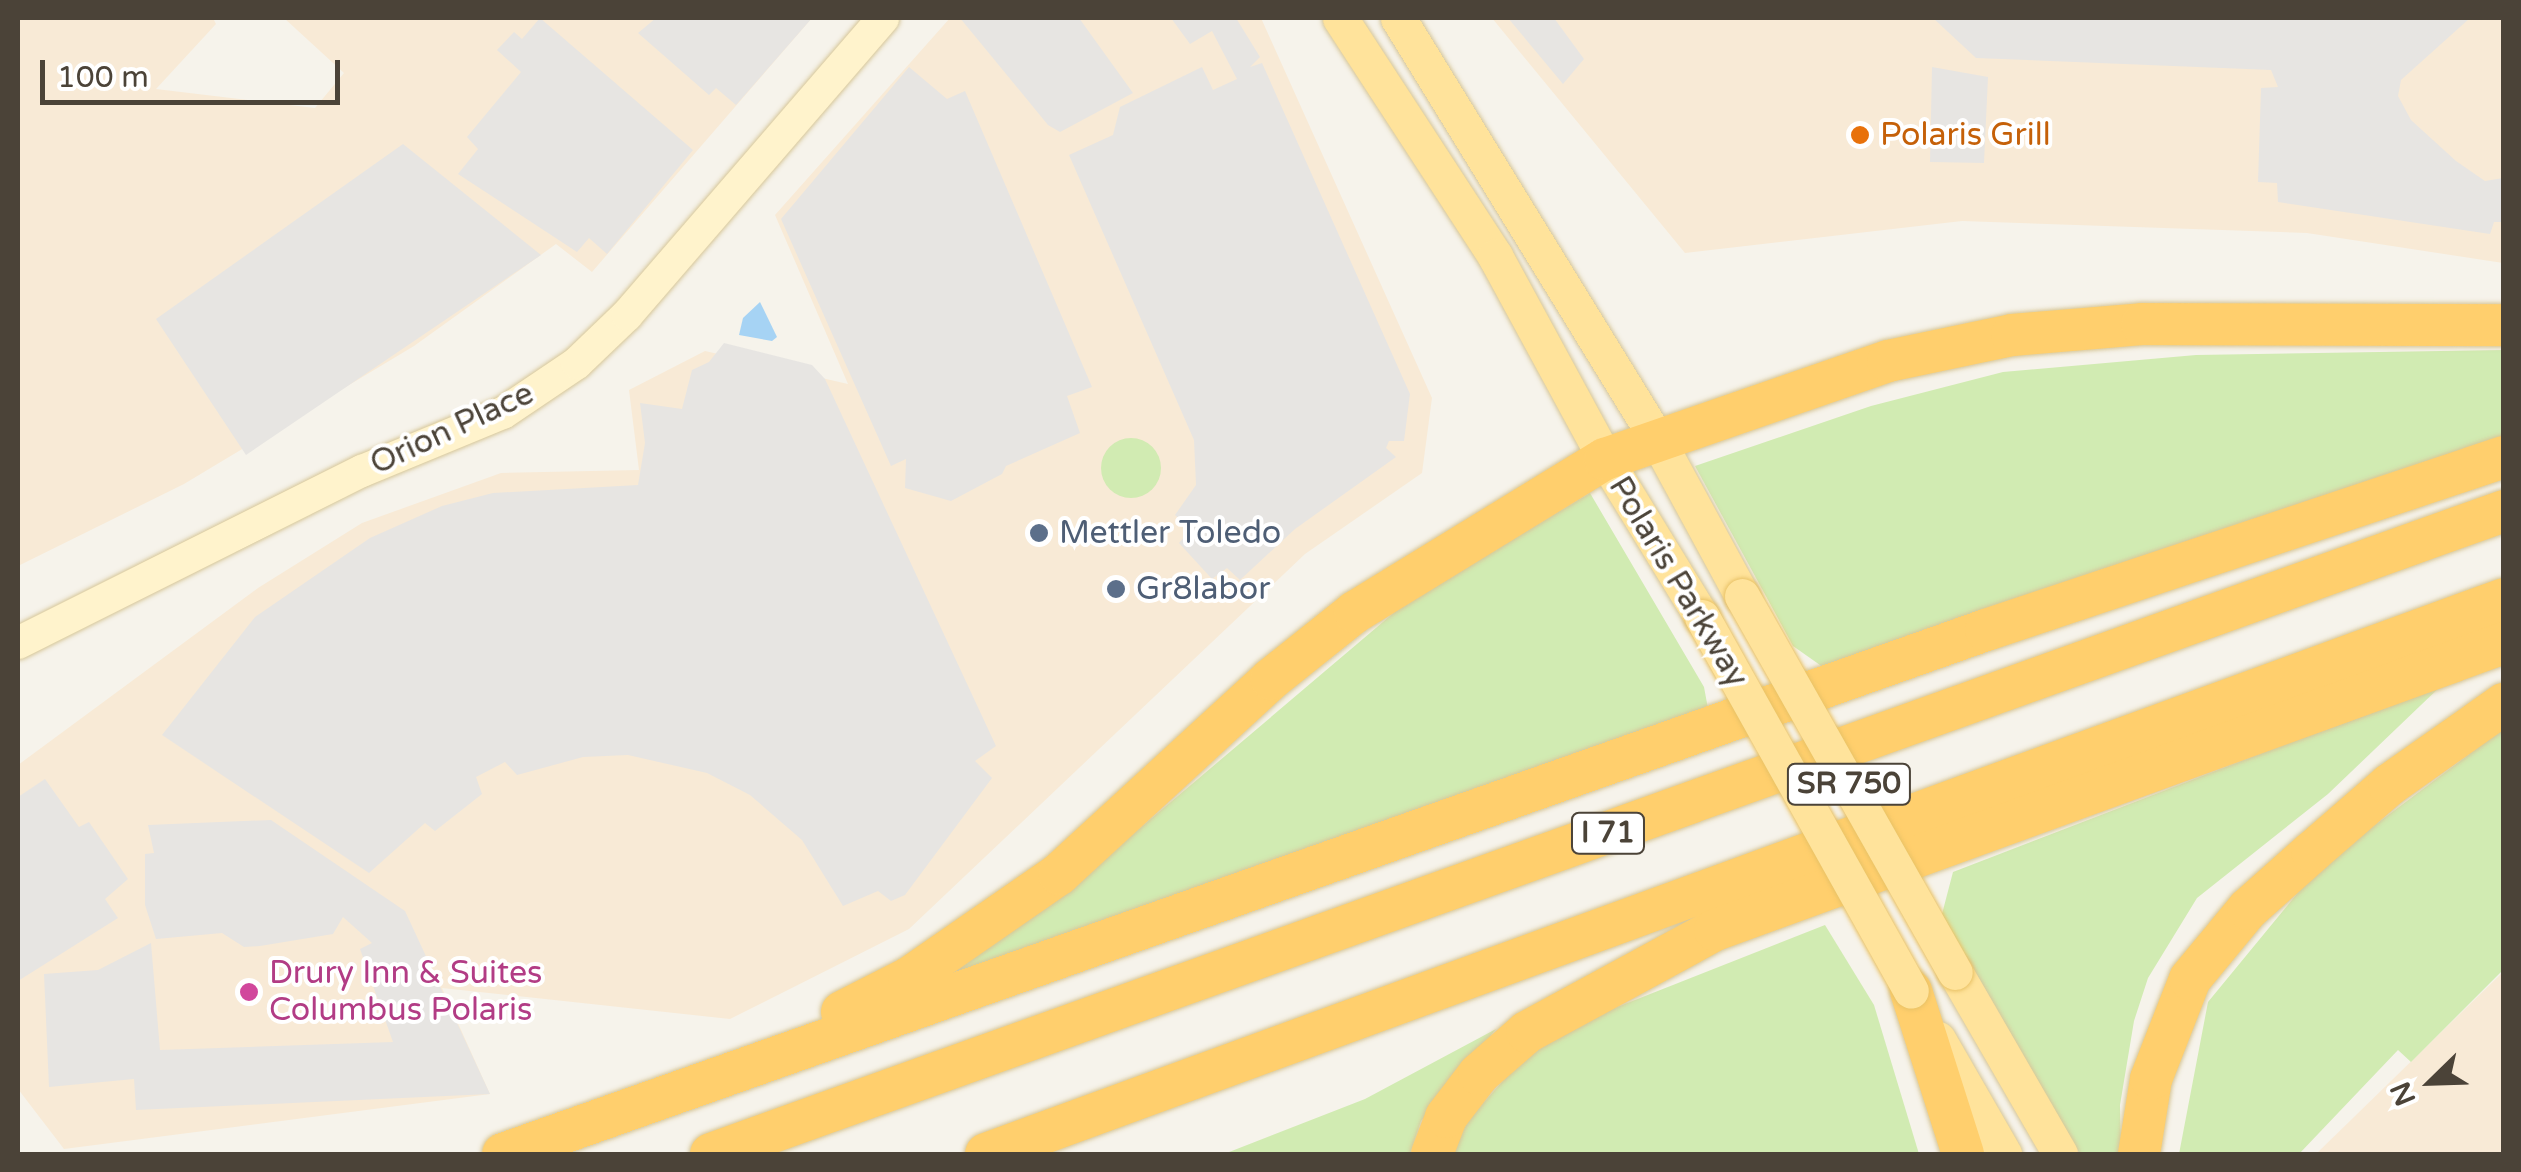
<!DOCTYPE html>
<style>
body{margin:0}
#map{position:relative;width:2521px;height:1172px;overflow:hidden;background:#f6f3eb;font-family:"Varela Round",sans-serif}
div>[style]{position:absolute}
.commercial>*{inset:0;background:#f8ead6}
.green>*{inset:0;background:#d1ebb2}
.round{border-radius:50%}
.parking>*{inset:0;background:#e7e5e2}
.water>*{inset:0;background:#a6d3f4}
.roads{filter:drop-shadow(0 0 2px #d7c799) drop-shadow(0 0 2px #d7c799)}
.secondary>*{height:32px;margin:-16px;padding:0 16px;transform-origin:16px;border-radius:16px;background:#fff3cc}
.primary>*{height:35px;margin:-17.5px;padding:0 17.5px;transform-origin:17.5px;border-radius:17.5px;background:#ffe39b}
.highway>*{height:42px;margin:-21px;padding:0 21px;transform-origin:21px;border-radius:21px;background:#ffcf6d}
.bridges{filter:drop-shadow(0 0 2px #e9c266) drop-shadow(0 0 2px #e9c266)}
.primary-bridge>*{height:35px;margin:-17.5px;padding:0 17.5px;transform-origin:17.5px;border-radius:17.5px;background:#ffe39b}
.dots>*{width:28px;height:28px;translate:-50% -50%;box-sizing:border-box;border:5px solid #fff;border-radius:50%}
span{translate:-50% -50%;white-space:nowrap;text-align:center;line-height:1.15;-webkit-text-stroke:8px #fff;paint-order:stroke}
.shield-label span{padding:2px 8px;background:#fff;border:2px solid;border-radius:8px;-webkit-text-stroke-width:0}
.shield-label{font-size:30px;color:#4b4338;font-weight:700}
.food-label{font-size:32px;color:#c56008}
.left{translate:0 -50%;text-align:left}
.street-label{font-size:32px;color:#4b4338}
.service-label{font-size:32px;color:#4e5e75}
.hotel-label{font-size:32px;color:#b23c85}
.frame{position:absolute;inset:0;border:20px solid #4b4338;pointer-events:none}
.north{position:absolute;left:2381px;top:1032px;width:100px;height:100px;-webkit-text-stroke:8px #fff;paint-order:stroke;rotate:247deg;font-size:28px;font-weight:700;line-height:40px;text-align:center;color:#4b4338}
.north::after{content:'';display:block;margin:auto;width:35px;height:45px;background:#4b4338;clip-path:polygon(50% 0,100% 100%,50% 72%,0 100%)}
.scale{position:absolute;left:40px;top:60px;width:300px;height:45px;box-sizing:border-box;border:5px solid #4b4338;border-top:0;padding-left:12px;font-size:30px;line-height:35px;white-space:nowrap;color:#4b4338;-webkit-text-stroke:8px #fff;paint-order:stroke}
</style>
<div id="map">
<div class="commercial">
<i style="clip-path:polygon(18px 18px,213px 18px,216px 24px,156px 89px,315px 108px,344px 73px,284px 18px,812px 18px,592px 272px,556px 244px,414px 346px,184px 484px,18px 566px)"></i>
<i style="clip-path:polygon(950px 18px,1261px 18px,1432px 398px,1422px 473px,1305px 554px,909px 929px,730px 1019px,442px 988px,490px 1094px,64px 1149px,18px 1089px,18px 765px,258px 588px,362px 523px,501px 473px,639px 470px,629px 390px,705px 351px,848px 384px,775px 215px)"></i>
<i style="clip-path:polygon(1492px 18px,2503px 18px,2503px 263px,2307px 233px,1962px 221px,1685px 253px)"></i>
<i style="clip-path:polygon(2503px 972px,2503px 1154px,2316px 1154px)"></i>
</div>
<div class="green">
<i style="clip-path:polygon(2503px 350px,2503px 438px,1837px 677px,1793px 646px,1695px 466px,1871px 406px,2003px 372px,2196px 355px)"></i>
<i class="round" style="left:1101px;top:438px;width:60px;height:60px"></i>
<i style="clip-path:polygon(1590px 493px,1704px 687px,1709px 714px,927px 989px,1126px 840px,1403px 605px)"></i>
<i style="clip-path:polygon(2444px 683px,2328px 794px,2197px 898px,2148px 978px,2134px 1021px,2120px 1105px,2121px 1154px,2080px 1154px,1942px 914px,1953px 872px)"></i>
<i style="clip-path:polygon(2503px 729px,2503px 970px,2411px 1062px,2398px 1050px,2299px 1154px,2179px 1154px,2208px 1002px,2319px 867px)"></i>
<i style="clip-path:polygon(1825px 925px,1874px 1005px,1919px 1154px,1450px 1154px,1470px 1118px,1525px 1056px,1564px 1028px)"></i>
<i style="clip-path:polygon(1496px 1029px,1421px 1121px,1410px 1154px,1224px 1154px,1365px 1099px)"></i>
</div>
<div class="parking">
<i style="clip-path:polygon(540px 18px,693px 150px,607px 254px,589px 238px,577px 252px,458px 174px,478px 149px,467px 137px,521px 72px,497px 50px,514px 32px,522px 39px)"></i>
<i style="clip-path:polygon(656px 18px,812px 18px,736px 105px,716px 88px,709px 95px,638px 33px)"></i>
<i style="clip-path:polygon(960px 18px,1079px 18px,1133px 93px,1060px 132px,1048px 125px)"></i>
<i style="clip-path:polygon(1171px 18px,1236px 18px,1260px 57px,1250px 67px,1262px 63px,1410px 394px,1404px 441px,1389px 441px,1386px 448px,1396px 457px,1295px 529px,1240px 580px,1227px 568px,1212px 579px,1179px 543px,1191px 529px,1175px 515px,1196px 485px,1194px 440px,1069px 155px,1113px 135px,1120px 107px,1202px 67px,1213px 90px,1237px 79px,1212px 31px,1190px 44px)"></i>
<i style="clip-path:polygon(1508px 18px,1554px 18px,1584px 59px,1563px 84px)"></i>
<i style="clip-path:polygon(1933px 18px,2470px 18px,2401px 80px,2398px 96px,2411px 120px,2456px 161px,2485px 181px,2503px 178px,2503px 222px,2494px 222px,2490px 234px,2278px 202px,2277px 183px,2258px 182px,2261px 88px,2278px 87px,2271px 70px,1976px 58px)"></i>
<i style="clip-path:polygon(909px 67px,947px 99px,965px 91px,1092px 387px,1067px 396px,1080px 433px,1006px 466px,1002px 474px,951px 501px,905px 488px,906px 459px,891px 466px,781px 219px)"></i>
<i style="clip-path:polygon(1932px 67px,1988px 77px,1984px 163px,1930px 162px)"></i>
<i style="clip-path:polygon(403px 144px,541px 255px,246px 455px,156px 319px)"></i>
<i style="clip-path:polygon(724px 343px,812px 365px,825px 379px,996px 746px,975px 761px,992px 778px,905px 895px,891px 901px,878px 891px,843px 906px,802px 840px,750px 795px,707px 773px,628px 755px,583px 757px,517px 775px,505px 762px,476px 777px,482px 794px,435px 831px,425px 823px,369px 873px,162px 735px,255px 617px,370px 538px,442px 506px,493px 493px,638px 485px,645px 443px,640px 403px,682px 409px,692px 370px,709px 362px)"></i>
<i style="clip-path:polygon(45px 779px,79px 827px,89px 822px,128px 879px,105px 899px,118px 918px,18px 981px,18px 797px)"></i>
<i style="clip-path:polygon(271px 820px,405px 911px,490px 1094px,136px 1110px,134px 1079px,49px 1087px,44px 974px,98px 970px,151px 943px,160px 1050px,393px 1042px,360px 949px,372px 943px,343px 917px,333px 934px,260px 946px,244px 947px,222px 933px,156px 939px,145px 905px,145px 854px,154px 853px,148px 825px)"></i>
</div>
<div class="water">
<i style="clip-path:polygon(760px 302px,777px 337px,772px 341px,739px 335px,743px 318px)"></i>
</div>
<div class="roads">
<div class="secondary">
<i style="left:18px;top:643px;width:385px;rotate:-26.6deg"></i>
<i style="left:362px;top:471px;width:152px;rotate:-22.4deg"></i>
<i style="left:503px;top:413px;width:89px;rotate:-34deg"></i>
<i style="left:577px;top:363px;width:69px;rotate:-43.8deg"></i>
<i style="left:627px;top:315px;width:392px;rotate:-49.2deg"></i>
</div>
<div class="primary">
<i style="left:1340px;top:18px;width:284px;rotate:56.9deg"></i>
<i style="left:1495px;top:256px;width:231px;rotate:61.5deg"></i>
<i style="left:1605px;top:459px;width:185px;rotate:58.5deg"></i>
<i style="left:1398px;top:18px;width:497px;rotate:58.4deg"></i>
<i style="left:1658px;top:441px;width:176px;rotate:61.5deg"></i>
<i style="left:1955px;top:972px;width:210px;rotate:60deg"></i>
<i style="left:1938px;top:1039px;width:133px;rotate:60.1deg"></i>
</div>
<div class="highway">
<i style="left:1911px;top:991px;width:171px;rotate:72.3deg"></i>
<i style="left:842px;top:1012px;width:75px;rotate:-26.9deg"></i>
<i style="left:909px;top:978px;width:183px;rotate:-34.7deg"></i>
<i style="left:1059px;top:874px;width:288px;rotate:-42.6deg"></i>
<i style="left:1271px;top:679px;width:107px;rotate:-38.6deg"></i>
<i style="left:1355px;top:612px;width:293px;rotate:-31.5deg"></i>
<i style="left:1605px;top:459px;width:299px;rotate:-19.1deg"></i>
<i style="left:1888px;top:361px;width:127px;rotate:-11.8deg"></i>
<i style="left:2012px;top:335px;width:130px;rotate:-4.8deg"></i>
<i style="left:2142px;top:324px;width:362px;rotate:0.2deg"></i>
<i style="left:503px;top:1154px;width:1573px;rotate:-19.46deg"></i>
<i style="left:1986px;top:630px;width:546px;rotate:-18.47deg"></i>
<i style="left:711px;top:1154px;width:1905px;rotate:-19.73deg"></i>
<i style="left:986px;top:1154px;width:1616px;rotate:-20.08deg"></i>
<i style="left:1432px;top:1154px;width:40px;rotate:-69deg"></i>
<i style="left:1446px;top:1117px;width:54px;rotate:-52.5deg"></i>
<i style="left:1479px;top:1074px;width:64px;rotate:-41.2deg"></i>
<i style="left:1527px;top:1032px;width:214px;rotate:-28.5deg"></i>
<i style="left:1715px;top:930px;width:840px;rotate:-19.99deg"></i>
<i style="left:2139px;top:1154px;width:76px;rotate:-80.9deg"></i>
<i style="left:2151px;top:1079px;width:107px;rotate:-68.7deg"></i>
<i style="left:2190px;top:979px;width:91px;rotate:-50.4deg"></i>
<i style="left:2248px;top:909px;width:86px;rotate:-41.7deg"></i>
<i style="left:2312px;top:852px;width:102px;rotate:-41deg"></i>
<i style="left:2389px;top:785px;width:141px;rotate:-35.2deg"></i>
</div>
</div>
<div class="bridges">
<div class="primary-bridge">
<i style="left:1742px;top:596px;width:432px;rotate:60.5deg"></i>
<i style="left:1702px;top:617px;width:428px;rotate:60.8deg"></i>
</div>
</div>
<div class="dots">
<i style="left:1860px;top:135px;background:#e8710a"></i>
<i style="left:1039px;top:533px;background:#5c6f8a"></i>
<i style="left:1116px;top:589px;background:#5c6f8a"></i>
<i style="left:249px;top:992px;background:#d1479c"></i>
</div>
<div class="shield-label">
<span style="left:1849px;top:784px">SR 750</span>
<span style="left:1608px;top:833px">I 71</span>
</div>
<div class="food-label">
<span class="left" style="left:1880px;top:135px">Polaris Grill</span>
</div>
<div class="street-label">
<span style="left:452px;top:429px;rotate:-25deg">Orion Place</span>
<span style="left:1678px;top:582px;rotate:59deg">Polaris Parkway</span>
</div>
<div class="service-label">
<span class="left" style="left:1059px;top:533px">Mettler Toledo</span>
<span class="left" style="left:1136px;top:589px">Gr8labor</span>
</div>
<div class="hotel-label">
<span class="left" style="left:269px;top:992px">Drury Inn &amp; Suites<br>Columbus Polaris</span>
</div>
<div class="frame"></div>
<div class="north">N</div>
<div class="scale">100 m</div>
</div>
